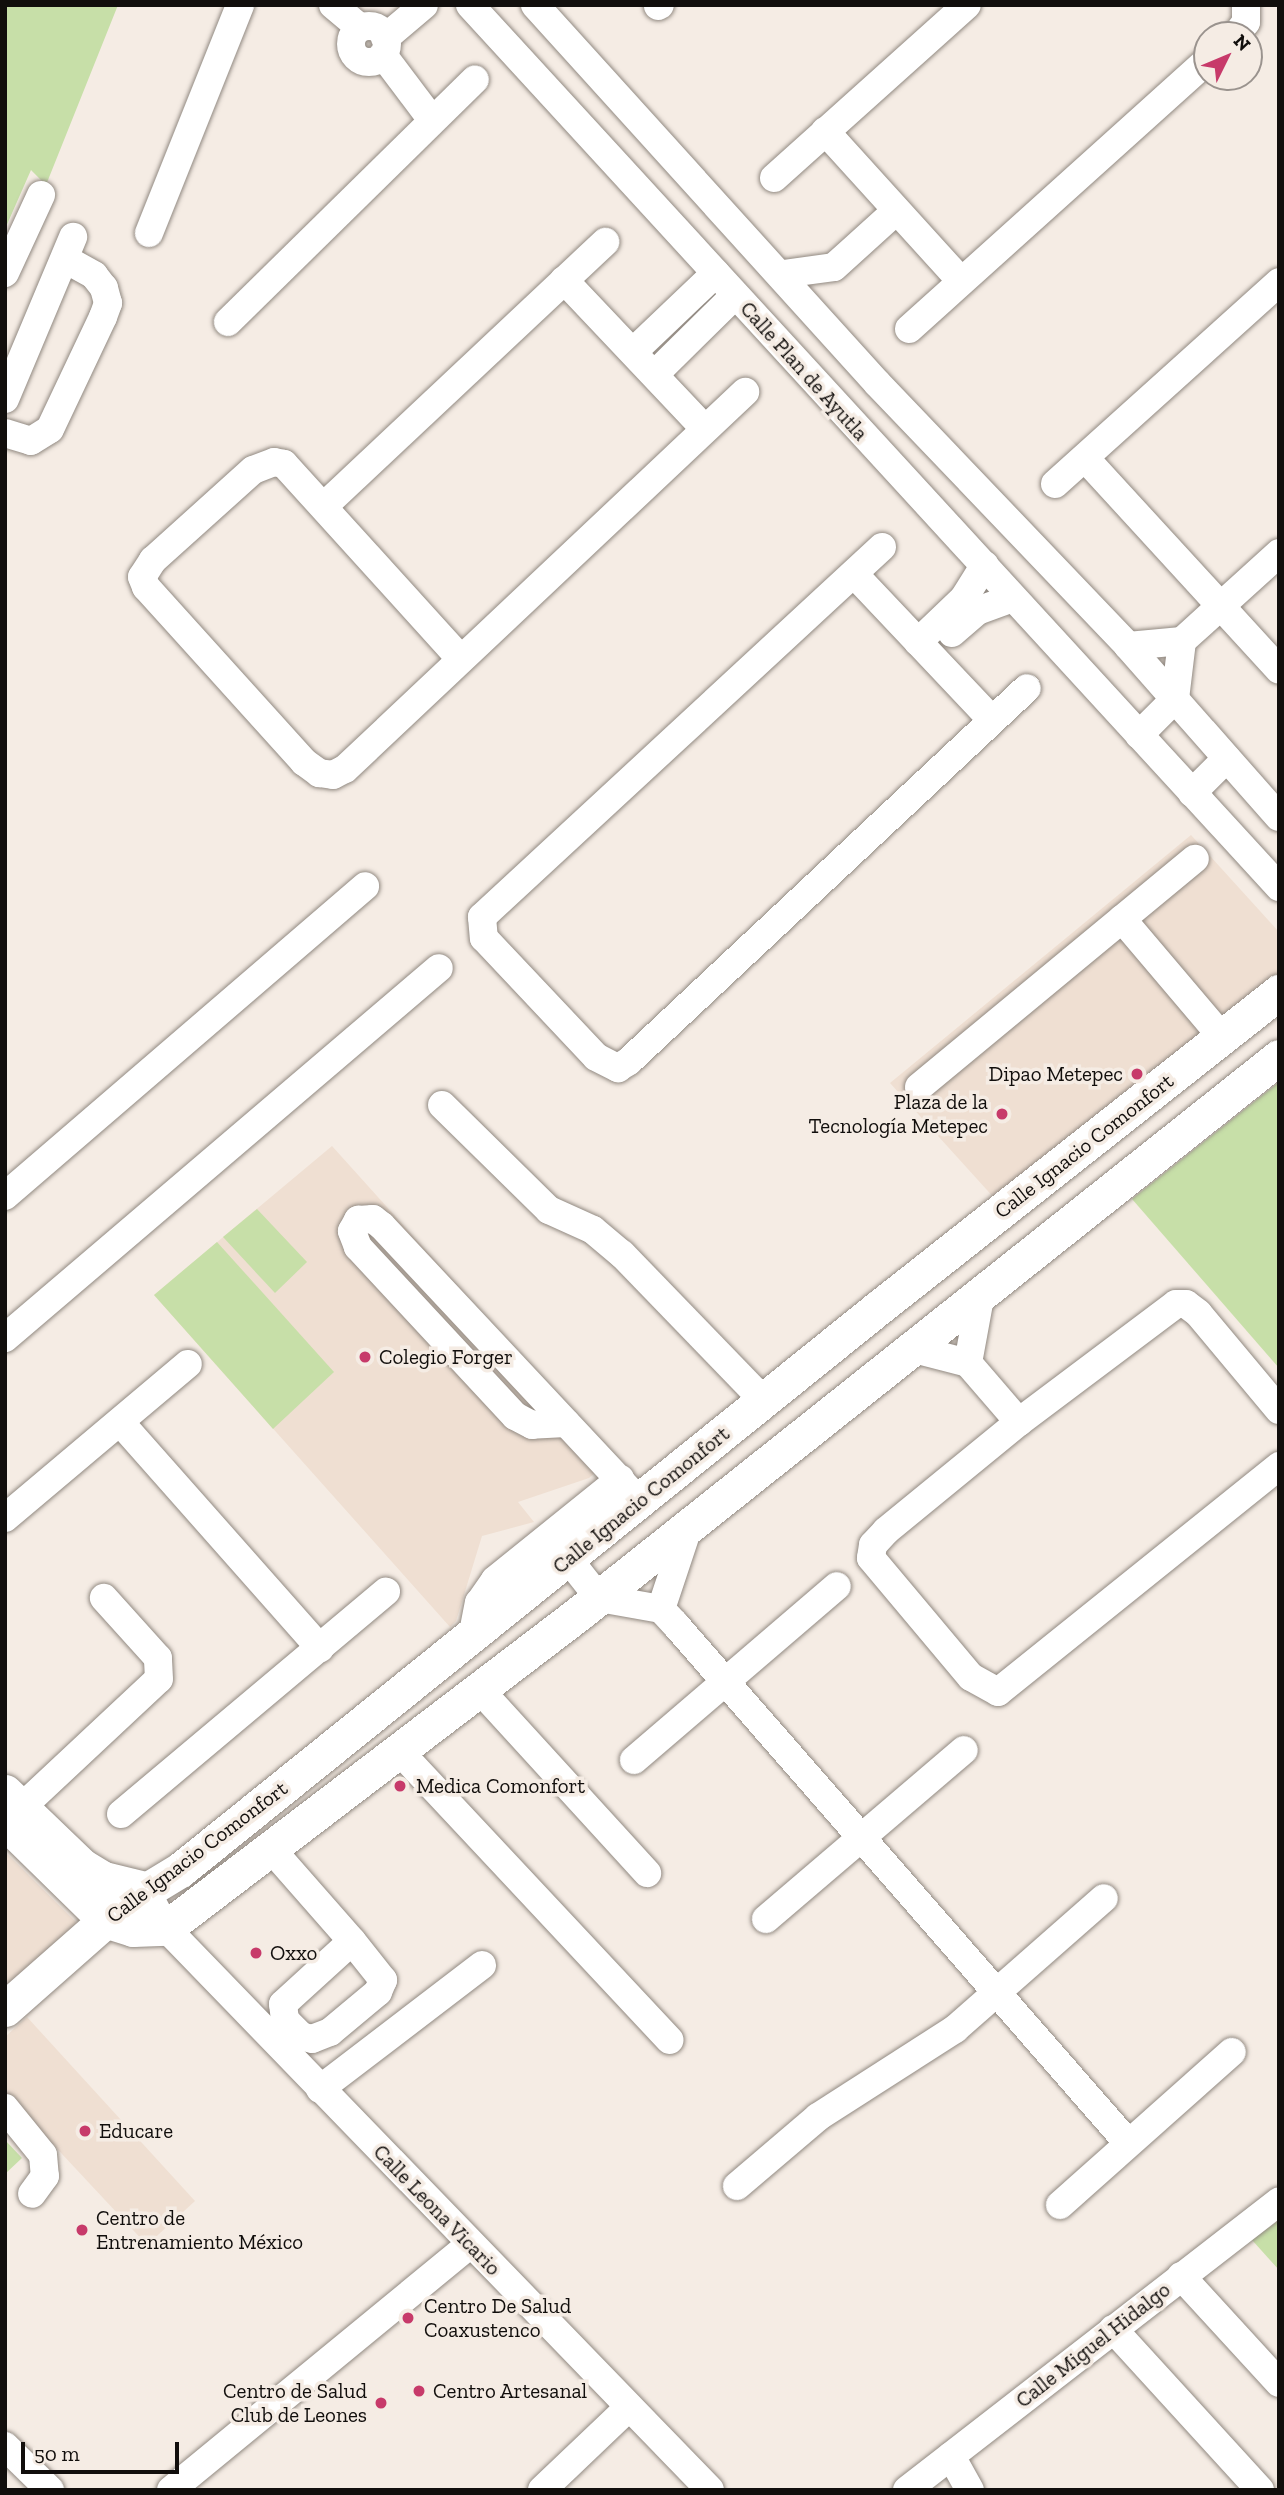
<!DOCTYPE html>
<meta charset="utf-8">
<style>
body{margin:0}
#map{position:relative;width:1284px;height:2495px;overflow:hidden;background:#f5ece4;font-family:"Zilla Slab",serif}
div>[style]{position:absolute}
.built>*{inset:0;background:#efdfd2}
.green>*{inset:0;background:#c7dfa8}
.roads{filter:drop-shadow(0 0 2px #918981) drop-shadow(0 0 2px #918981)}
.minor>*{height:28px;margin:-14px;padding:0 14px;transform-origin:14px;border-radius:14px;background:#fff}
.minor>.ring{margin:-14px;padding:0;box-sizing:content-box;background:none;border:28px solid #fff;border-radius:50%}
.major>*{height:35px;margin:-17.5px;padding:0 17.5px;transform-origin:17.5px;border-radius:17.5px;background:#fff}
.dots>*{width:19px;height:19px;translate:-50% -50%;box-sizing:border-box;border:4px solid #f5ece4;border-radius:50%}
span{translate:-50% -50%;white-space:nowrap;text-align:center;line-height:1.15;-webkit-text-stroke:7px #f5ece4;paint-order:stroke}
.street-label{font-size:21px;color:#110e0c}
.poi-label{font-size:21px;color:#110e0c}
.right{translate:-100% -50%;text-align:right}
.left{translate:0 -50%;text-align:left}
.frame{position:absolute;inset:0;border:7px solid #110e0c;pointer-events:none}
.north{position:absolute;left:1193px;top:21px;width:70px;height:70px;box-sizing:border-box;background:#f5ece4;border:2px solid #9a938e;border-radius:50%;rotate:47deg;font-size:19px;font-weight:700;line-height:28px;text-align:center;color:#110e0c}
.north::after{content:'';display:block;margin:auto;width:24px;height:32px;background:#c73a6a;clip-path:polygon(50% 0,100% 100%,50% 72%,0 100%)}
.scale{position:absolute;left:21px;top:2442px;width:158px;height:32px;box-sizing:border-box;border:4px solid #110e0c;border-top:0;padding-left:9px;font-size:21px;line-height:24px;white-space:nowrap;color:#110e0c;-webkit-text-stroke:5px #f5ece4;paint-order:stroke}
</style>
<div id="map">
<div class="built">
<i style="clip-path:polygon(1191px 835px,1279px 932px,1279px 976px,996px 1200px,890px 1083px)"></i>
<i style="clip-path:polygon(332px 1146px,612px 1457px,589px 1478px,518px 1502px,534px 1522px,482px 1536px,456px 1621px,450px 1627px,154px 1295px)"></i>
<i style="clip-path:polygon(5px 1852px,83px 1929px,5px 1998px)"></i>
<i style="clip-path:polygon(27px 2017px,195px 2201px,147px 2245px,5px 2093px,5px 2037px)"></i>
</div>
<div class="green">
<i style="clip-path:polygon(5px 5px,118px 5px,46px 185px,31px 170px,5px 229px)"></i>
<i style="clip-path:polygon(1279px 1082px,1279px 1368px,1132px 1199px)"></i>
<i style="clip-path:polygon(257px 1209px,307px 1262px,275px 1293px,223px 1237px)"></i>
<i style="clip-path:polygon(217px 1242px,334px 1372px,273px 1429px,154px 1295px)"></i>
<i style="clip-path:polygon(5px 2140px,22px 2158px,5px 2174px)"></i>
<i style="clip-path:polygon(1279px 2220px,1279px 2270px,1252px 2240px)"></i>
</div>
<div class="roads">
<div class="minor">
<i style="left:333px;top:5px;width:35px;rotate:40deg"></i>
<i style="left:470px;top:5px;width:1197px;rotate:47.47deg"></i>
<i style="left:535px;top:5px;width:510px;rotate:47.86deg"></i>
<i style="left:877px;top:383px;width:364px;rotate:46.3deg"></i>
<i style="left:1128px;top:646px;width:228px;rotate:48.6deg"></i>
<i style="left:658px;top:6px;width:2px;rotate:-27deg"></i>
<i class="ring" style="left:351px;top:26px;width:8px;height:8px"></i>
<i style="left:1236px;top:35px;width:16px;rotate:-52deg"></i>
<i style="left:1246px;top:22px;width:17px;rotate:-90deg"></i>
<i style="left:385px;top:38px;width:51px;rotate:-40.2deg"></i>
<i style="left:383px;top:55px;width:81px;rotate:53deg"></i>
<i style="left:825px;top:131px;width:202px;rotate:47.8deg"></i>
<i style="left:774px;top:178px;width:259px;rotate:-41.9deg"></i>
<i style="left:149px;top:233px;width:245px;rotate:-68.2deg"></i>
<i style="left:5px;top:273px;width:86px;rotate:-65.2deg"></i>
<i style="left:783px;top:274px;width:51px;rotate:-7.8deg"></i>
<i style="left:834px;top:267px;width:84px;rotate:-42.1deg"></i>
<i style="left:564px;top:280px;width:204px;rotate:46.6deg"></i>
<i style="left:228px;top:322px;width:346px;rotate:-44.5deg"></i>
<i style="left:909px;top:329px;width:401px;rotate:-42deg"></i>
<i style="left:634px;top:351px;width:113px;rotate:-43.6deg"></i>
<i style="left:656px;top:373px;width:111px;rotate:-44.6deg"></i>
<i style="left:5px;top:399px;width:176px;rotate:-67.2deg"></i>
<i style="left:5px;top:433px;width:27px;rotate:17deg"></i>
<i style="left:31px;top:441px;width:22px;rotate:-32deg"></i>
<i style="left:50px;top:429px;width:124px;rotate:-64.7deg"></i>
<i style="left:103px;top:317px;width:15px;rotate:-70deg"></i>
<i style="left:108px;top:303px;width:16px;rotate:-105deg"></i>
<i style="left:104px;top:288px;width:16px;rotate:-128deg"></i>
<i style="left:94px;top:275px;width:33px;rotate:-151deg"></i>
<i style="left:1085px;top:458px;width:287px;rotate:47.5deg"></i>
<i style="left:1055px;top:484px;width:302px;rotate:-42deg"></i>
<i style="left:324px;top:506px;width:386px;rotate:-43.2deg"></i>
<i style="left:882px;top:547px;width:545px;rotate:137.23deg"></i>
<i style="left:482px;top:917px;width:21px;rotate:85deg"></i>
<i style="left:484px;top:938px;width:163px;rotate:46.7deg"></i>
<i style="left:596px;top:1057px;width:25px;rotate:27deg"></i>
<i style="left:618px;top:1068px;width:13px;rotate:-32deg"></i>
<i style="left:629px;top:1061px;width:545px;rotate:-43.14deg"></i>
<i style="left:854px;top:574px;width:199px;rotate:46.6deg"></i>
<i style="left:952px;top:633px;width:33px;rotate:-41deg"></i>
<i style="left:977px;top:611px;width:37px;rotate:-20deg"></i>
<i style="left:918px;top:642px;width:64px;rotate:-43.7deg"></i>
<i style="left:964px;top:598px;width:39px;rotate:-58deg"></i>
<i style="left:1128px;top:646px;width:54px;rotate:-5.3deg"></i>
<i style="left:1182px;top:641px;width:131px;rotate:-42.2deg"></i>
<i style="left:459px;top:657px;width:261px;rotate:-132.2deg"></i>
<i style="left:284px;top:464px;width:10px;rotate:-169deg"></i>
<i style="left:274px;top:462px;width:22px;rotate:159deg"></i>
<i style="left:253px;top:470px;width:135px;rotate:138deg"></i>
<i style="left:153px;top:560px;width:20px;rotate:123deg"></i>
<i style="left:142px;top:577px;width:11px;rotate:68deg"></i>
<i style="left:146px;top:587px;width:236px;rotate:47.9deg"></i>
<i style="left:304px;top:762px;width:19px;rotate:36deg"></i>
<i style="left:319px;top:773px;width:14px;rotate:8deg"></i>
<i style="left:333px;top:775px;width:13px;rotate:-27deg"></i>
<i style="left:345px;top:769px;width:550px;rotate:-43.3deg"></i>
<i style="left:1139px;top:735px;width:51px;rotate:-45deg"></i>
<i style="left:1175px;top:699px;width:58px;rotate:-83.1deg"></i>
<i style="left:1192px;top:793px;width:49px;rotate:-45deg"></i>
<i style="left:1122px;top:919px;width:155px;rotate:49.7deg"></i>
<i style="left:919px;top:1087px;width:358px;rotate:-39.6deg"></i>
<i style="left:442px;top:1105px;width:150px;rotate:44.5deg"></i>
<i style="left:549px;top:1210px;width:48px;rotate:24.4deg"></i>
<i style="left:593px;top:1230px;width:38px;rotate:40deg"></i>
<i style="left:622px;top:1254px;width:203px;rotate:46deg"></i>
<i style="left:5px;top:1196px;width:475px;rotate:-40.7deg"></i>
<i style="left:5px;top:1338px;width:570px;rotate:-40.45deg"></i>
<i style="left:910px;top:1348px;width:60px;rotate:14.5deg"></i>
<i style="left:968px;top:1363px;width:78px;rotate:49.2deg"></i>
<i style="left:968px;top:1363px;width:72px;rotate:-79.6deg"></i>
<i style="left:1279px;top:1410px;width:126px;rotate:-129.9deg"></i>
<i style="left:1198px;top:1313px;width:15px;rotate:-143deg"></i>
<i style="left:1186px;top:1304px;width:10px;rotate:180deg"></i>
<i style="left:1176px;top:1304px;width:196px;rotate:143.1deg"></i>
<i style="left:1019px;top:1422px;width:172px;rotate:140.7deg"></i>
<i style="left:886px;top:1531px;width:19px;rotate:133deg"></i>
<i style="left:873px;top:1545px;width:13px;rotate:99deg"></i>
<i style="left:871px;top:1558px;width:155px;rotate:50deg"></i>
<i style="left:971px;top:1677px;width:31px;rotate:29deg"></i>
<i style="left:998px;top:1692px;width:361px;rotate:-38.8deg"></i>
<i style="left:120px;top:1422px;width:302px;rotate:48.5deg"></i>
<i style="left:566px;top:1423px;width:34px;rotate:177deg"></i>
<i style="left:532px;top:1425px;width:19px;rotate:-152deg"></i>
<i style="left:515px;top:1416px;width:231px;rotate:-132.9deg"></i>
<i style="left:358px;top:1247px;width:17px;rotate:-111deg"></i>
<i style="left:352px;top:1231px;width:13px;rotate:-61deg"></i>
<i style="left:358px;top:1220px;width:15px;rotate:-4deg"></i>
<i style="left:373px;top:1219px;width:11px;rotate:38deg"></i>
<i style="left:382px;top:1226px;width:378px;rotate:46.9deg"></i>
<i style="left:5px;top:1518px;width:239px;rotate:-40.1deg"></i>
<i style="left:569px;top:1560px;width:48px;rotate:51.7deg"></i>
<i style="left:599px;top:1598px;width:63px;rotate:10.1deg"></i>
<i style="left:661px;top:1609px;width:21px;rotate:47deg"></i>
<i style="left:675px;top:1624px;width:689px;rotate:48.88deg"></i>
<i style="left:661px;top:1609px;width:89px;rotate:-71.6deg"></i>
<i style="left:472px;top:1638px;width:36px;rotate:-79deg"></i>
<i style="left:479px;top:1603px;width:28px;rotate:-55deg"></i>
<i style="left:495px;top:1580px;width:161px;rotate:-38.9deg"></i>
<i style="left:480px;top:1690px;width:248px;rotate:47.6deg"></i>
<i style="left:401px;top:1753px;width:393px;rotate:46.9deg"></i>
<i style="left:634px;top:1760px;width:267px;rotate:-40.6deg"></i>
<i style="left:22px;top:1807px;width:187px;rotate:-43.1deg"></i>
<i style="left:159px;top:1679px;width:21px;rotate:-93deg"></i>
<i style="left:158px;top:1658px;width:81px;rotate:-132deg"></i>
<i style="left:121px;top:1814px;width:346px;rotate:-40deg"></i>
<i style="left:273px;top:1851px;width:120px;rotate:48.7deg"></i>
<i style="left:352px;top:1941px;width:50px;rotate:51.5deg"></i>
<i style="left:383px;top:1980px;width:13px;rotate:113deg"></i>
<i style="left:378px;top:1992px;width:62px;rotate:140.2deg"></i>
<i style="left:330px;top:2032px;width:19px;rotate:159deg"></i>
<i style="left:312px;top:2039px;width:11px;rotate:-165deg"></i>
<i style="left:301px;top:2036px;width:23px;rotate:-135deg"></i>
<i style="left:285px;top:2020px;width:16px;rotate:-97deg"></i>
<i style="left:283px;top:2004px;width:93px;rotate:-42.4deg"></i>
<i style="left:145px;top:1889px;width:44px;rotate:61.7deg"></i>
<i style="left:166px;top:1928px;width:782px;rotate:45.93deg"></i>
<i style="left:766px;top:1919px;width:260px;rotate:-40.5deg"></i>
<i style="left:320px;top:2089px;width:204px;rotate:-37.4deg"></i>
<i style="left:5px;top:2108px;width:60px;rotate:51deg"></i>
<i style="left:43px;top:2155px;width:21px;rotate:85deg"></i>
<i style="left:45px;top:2176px;width:22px;rotate:126deg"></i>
<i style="left:737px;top:2186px;width:106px;rotate:-40.4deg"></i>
<i style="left:818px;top:2117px;width:163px;rotate:-32.7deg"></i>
<i style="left:955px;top:2029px;width:198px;rotate:-41.3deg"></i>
<i style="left:1060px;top:2205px;width:230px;rotate:-41.7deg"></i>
<i style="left:1181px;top:2276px;width:145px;rotate:47.5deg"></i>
<i style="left:1113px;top:2329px;width:218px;rotate:47.6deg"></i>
<i style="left:5px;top:2446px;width:63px;rotate:44.4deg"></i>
<i style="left:951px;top:2456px;width:39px;rotate:61deg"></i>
<i style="left:171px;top:2490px;width:388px;rotate:-39.4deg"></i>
<i style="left:542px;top:2490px;width:119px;rotate:-43.6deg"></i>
<i style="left:907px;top:2490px;width:471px;rotate:-37.8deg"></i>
</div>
<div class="major">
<i style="left:5px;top:1792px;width:107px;rotate:43.9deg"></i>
<i style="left:82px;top:1866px;width:26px;rotate:31deg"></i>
<i style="left:104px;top:1879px;width:42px;rotate:13.7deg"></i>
<i style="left:5px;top:1822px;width:140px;rotate:44.4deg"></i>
<i style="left:105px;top:1920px;width:29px;rotate:18deg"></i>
<i style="left:133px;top:1929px;width:33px;rotate:-2deg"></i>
<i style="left:166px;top:1928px;width:518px;rotate:-37.31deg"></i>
<i style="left:578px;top:1614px;width:895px;rotate:-38.47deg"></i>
<i style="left:5px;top:2009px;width:159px;rotate:-41.4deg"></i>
<i style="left:124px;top:1904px;width:66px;rotate:-31.3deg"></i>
<i style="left:180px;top:1870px;width:896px;rotate:-38.84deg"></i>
<i style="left:878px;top:1308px;width:511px;rotate:-38.24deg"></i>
</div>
</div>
<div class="dots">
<i style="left:1137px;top:1074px;background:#c73a6a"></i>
<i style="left:1002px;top:1114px;background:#c73a6a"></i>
<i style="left:365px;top:1357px;background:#c73a6a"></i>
<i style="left:400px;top:1786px;background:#c73a6a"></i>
<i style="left:256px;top:1953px;background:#c73a6a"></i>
<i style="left:85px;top:2131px;background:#c73a6a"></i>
<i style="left:82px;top:2230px;background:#c73a6a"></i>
<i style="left:408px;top:2318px;background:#c73a6a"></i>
<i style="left:419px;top:2391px;background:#c73a6a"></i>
<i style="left:381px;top:2403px;background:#c73a6a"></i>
</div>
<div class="street-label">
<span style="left:804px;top:371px;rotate:48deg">Calle Plan de Ayutla</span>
<span style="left:1084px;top:1146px;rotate:-38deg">Calle Ignacio Comonfort</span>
<span style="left:641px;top:1500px;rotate:-39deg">Calle Ignacio Comonfort</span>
<span style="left:197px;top:1852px;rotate:-37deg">Calle Ignacio Comonfort</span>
<span style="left:437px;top:2210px;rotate:46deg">Calle Leona Vicario</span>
<span style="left:1093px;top:2345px;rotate:-38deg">Calle Miguel Hidalgo</span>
</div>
<div class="poi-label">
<span class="right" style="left:1123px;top:1074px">Dipao Metepec</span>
<span class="right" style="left:988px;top:1114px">Plaza de la<br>Tecnología Metepec</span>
<span class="left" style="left:379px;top:1357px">Colegio Forger</span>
<span class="left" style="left:416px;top:1786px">Medica Comonfort</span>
<span class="left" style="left:270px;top:1953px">Oxxo</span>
<span class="left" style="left:99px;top:2131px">Educare</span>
<span class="left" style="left:96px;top:2230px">Centro de<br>Entrenamiento México</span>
<span class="left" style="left:424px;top:2318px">Centro De Salud<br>Coaxustenco</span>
<span class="right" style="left:367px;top:2403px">Centro de Salud<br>Club de Leones</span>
<span class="left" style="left:433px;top:2391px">Centro Artesanal</span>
</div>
<div class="frame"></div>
<div class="north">N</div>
<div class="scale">50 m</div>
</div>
